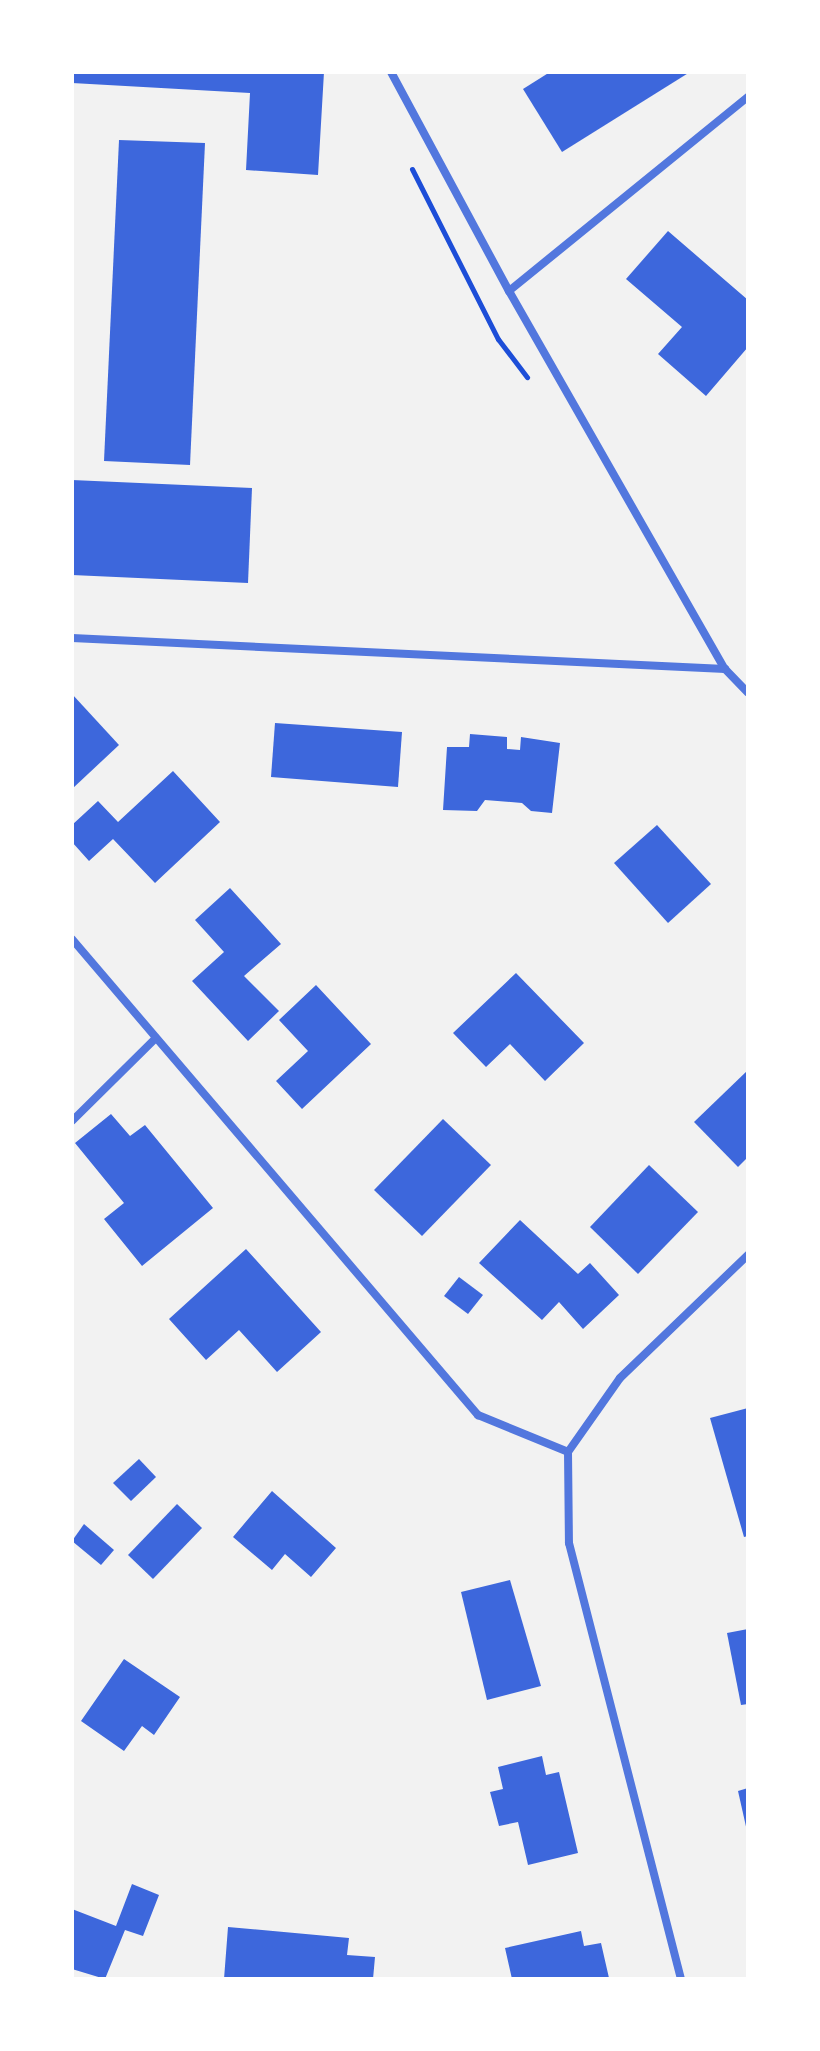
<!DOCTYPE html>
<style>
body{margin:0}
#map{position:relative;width:820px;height:2051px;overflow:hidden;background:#f2f2f2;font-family:"Source Serif 4",serif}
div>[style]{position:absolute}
.building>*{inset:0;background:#3d67dc}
.path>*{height:5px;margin:-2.5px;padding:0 2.5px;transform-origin:2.5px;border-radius:2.5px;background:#1d4ed8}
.minor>*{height:8px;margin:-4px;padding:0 4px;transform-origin:4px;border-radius:4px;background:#5277de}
span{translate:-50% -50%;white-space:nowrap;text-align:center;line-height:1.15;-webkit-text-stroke:8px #fff;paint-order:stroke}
.frame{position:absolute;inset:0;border:74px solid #fff;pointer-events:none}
</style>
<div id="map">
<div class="building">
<i style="clip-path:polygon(72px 72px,324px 72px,318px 175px,246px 170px,250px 93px,72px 83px)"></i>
<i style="clip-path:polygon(550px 72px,690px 72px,562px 152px,523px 89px)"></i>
<i style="clip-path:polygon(119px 140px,205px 143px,190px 465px,104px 461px)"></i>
<i style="clip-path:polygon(668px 231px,748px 300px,748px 347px,706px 396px,658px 354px,682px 327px,626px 279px)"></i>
<i style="clip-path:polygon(72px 480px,252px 488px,248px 583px,72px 575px)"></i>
<i style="clip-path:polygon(72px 694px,119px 745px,72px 789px)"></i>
<i style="clip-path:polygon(275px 723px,402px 732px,398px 787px,271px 777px)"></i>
<i style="clip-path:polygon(470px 734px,507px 737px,507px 749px,520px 750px,521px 737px,560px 743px,552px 813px,531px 811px,522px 803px,485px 800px,477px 811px,443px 810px,447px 747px,469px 747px)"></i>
<i style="clip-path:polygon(173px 771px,220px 822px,155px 883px,113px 839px,89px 861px,72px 842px,72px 825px,98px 801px,118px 822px)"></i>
<i style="clip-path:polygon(657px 825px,711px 884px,668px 923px,614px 863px)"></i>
<i style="clip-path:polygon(230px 888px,281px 944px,244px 976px,279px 1011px,248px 1041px,192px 981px,224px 952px,195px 920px)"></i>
<i style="clip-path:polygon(516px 973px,584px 1043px,545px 1081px,510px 1044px,486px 1067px,453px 1033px)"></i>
<i style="clip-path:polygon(316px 985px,371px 1044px,302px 1109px,276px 1081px,308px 1051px,279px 1020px)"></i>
<i style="clip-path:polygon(748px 1070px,748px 1157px,738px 1167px,694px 1122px)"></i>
<i style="clip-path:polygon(111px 1114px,130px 1136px,145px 1125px,213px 1208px,142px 1266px,104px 1219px,124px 1203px,75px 1143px)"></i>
<i style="clip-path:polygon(443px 1119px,491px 1165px,422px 1236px,374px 1190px)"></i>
<i style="clip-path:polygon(649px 1165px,698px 1212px,638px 1274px,590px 1227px)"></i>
<i style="clip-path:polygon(520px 1220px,578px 1274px,590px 1263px,619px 1295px,583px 1329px,559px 1302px,542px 1320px,479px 1263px)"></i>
<i style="clip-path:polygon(246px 1249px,321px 1332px,277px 1372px,239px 1330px,206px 1360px,169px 1319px)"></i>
<i style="clip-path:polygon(459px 1277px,483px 1295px,468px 1314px,444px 1296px)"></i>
<i style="clip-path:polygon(748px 1408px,748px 1536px,744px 1537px,710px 1418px)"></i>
<i style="clip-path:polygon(139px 1459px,156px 1477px,131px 1501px,113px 1483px)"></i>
<i style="clip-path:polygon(272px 1491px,336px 1548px,311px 1577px,285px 1554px,272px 1570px,233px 1537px)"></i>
<i style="clip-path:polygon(177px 1504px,202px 1528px,153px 1579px,128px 1555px)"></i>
<i style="clip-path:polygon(84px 1524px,114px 1550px,101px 1565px,72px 1541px)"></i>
<i style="clip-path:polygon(510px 1580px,541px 1686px,487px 1700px,461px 1592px)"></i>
<i style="clip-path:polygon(748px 1629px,748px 1704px,741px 1705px,727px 1633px)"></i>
<i style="clip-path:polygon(124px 1659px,180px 1697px,154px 1735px,142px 1726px,124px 1751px,81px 1721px)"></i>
<i style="clip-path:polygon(542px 1756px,546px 1775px,559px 1772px,578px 1853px,528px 1865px,518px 1822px,499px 1826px,490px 1792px,503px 1789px,498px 1767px)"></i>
<i style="clip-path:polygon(748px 1788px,748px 1831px,747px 1831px,738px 1791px)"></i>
<i style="clip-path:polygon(132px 1884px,159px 1895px,143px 1936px,125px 1930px,105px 1979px,72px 1969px,72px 1909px,116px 1926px)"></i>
<i style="clip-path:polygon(228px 1927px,349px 1938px,347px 1955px,375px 1957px,373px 1979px,224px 1979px)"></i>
<i style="clip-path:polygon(581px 1931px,584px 1946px,601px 1943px,609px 1978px,512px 1979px,505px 1948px)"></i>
</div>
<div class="path">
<i style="left:412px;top:169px;width:191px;rotate:63.2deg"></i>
<i style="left:498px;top:339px;width:48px;rotate:52.7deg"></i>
</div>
<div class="minor">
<i style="left:391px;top:72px;width:249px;rotate:61.7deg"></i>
<i style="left:509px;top:291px;width:435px;rotate:60.3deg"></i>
<i style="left:725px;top:669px;width:33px;rotate:46deg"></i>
<i style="left:509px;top:291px;width:308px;rotate:-39.1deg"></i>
<i style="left:72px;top:638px;width:654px;rotate:2.72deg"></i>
<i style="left:72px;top:939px;width:626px;rotate:49.54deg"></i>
<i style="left:478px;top:1415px;width:97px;rotate:22.3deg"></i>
<i style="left:72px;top:1121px;width:118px;rotate:-44.7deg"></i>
<i style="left:568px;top:1452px;width:91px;rotate:89.4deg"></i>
<i style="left:569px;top:1543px;width:450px;rotate:75.6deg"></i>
<i style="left:568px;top:1452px;width:90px;rotate:-54.9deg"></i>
<i style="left:620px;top:1378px;width:178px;rotate:-43.9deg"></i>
</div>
<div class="frame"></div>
</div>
